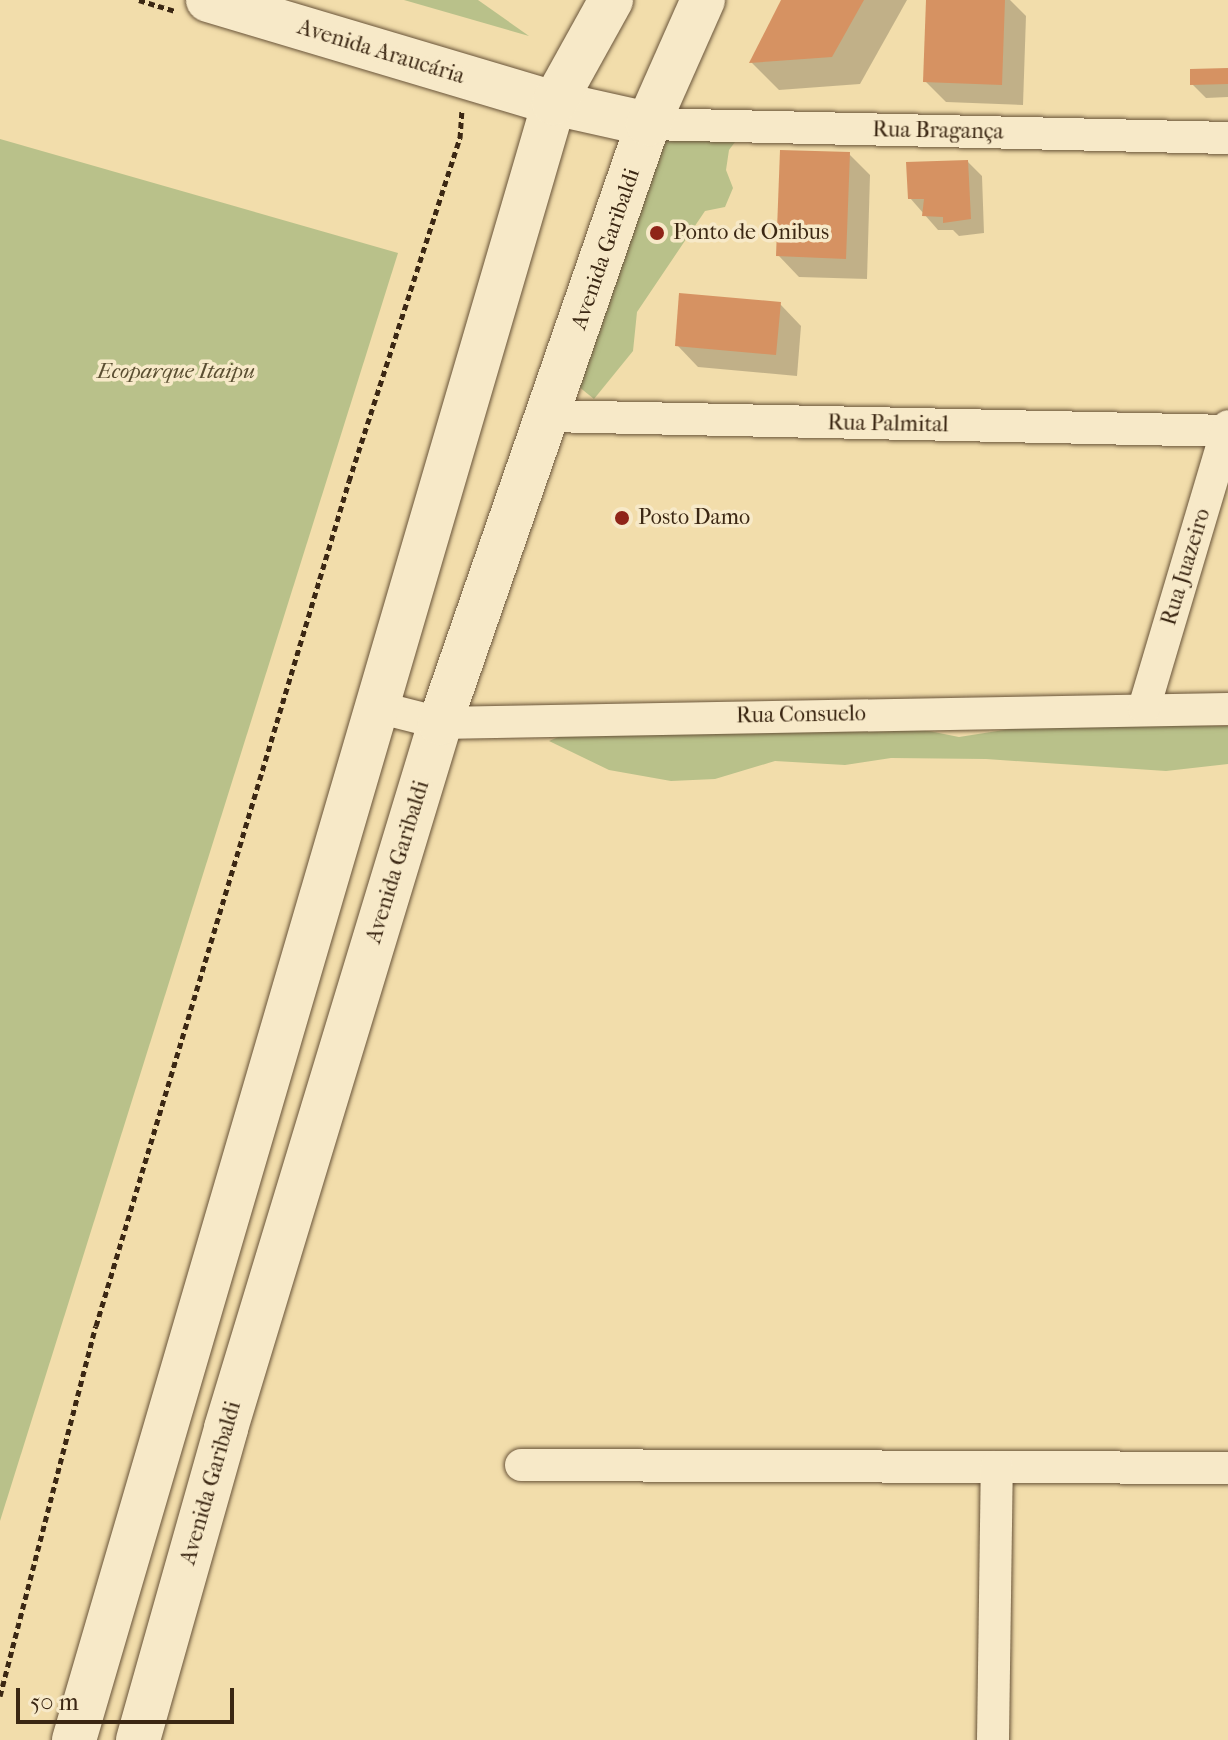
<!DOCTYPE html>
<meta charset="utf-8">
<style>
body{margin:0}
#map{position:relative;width:1228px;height:1740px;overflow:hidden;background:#f2ddab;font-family:"IM FELL French Canon",serif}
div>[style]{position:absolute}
.green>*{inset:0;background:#b9c18a}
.shadow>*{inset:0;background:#0003}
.building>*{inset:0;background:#d69262}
.path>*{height:5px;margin-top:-2.5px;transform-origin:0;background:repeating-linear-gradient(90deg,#3b2713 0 6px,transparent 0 10px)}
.roads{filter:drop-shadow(0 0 2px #695439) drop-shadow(0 0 2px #695439)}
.street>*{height:32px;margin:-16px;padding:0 16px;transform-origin:16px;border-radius:16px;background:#f7e9c8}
.secondary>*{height:44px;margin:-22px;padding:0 22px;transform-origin:22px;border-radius:22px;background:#f7e9c8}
.dots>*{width:22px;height:22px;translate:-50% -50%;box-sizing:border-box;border:4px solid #f7e9c8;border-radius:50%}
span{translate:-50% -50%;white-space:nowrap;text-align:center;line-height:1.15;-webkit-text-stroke:7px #f7e9c8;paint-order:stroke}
.street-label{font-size:22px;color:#3b2713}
.poi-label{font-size:22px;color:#3b2713}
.left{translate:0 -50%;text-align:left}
.park-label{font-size:22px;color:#5a4e31;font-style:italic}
.scale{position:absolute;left:16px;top:1688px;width:218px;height:36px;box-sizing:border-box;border:4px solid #3b2713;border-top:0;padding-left:10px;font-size:24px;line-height:28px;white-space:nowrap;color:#3b2713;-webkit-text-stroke:6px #f7e9c8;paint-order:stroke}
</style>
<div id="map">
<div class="green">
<i style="clip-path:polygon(404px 0,478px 0,529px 36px)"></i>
<i style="clip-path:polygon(663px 132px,741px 134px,729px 150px,726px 170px,733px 188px,725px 207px,705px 211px,637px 312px,633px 351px,594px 399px,578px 386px)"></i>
<i style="clip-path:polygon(0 139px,398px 253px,0 1521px)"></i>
<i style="clip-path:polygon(1117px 725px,1228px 726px,1228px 764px,1166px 771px,986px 759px,891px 758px,845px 765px,775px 761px,715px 779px,671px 781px,609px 770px,549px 741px,581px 727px,919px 729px,959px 737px,1029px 726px)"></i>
</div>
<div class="shadow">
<i style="clip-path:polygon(783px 0,907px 0,860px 84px,779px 90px,751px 62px)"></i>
<i style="clip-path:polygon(928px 0,1010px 0,1026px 16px,1023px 105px,946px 102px,925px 81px)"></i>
<i style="clip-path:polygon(1228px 70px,1228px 97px,1206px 98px,1192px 84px)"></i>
<i style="clip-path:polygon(849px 154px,870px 175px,867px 279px,799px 277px,778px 255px)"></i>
<i style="clip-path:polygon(968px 162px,982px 176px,984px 233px,959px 236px,953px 230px,938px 230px,910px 198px)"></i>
<i style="clip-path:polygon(780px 304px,801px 326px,797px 376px,698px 367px,677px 345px)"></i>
</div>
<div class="building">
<i style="clip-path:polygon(781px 0,864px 0,832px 57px,749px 63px)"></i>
<i style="clip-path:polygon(926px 0,1005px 0,1002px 85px,923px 82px)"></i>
<i style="clip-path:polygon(1228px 68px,1228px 84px,1190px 85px,1190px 69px)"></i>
<i style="clip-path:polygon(780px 150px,850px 152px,846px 259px,776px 256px)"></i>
<i style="clip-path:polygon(968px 160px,971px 219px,943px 223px,943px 217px,922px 216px,924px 199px,908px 199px,906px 162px)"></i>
<i style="clip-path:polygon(679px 293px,781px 302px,776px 355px,675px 346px)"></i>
</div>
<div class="path">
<i style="left:139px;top:0;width:39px;rotate:17deg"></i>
<i style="left:0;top:1696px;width:382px;rotate:-75.5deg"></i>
<i style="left:96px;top:1326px;width:882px;rotate:-73.33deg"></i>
<i style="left:349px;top:481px;width:361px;rotate:-72.1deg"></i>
<i style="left:460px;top:138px;width:27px;rotate:-86deg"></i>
</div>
<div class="roads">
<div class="street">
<i style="left:648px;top:124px;width:580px;rotate:1.38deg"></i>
<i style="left:548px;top:416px;width:680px;rotate:1.26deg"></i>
<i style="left:377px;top:707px;width:65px;rotate:14.3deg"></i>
<i style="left:440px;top:723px;width:788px;rotate:-1.02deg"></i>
<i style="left:1144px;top:708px;width:294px;rotate:-73.4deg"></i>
<i style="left:521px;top:1465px;width:707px;rotate:0.24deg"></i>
<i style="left:993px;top:1740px;width:273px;rotate:-89.2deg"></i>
</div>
<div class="secondary">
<i style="left:208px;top:0;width:361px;rotate:16.6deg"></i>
<i style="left:554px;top:103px;width:96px;rotate:12.6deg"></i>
<i style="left:74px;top:1740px;width:1706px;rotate:-73.66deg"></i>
<i style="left:554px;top:103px;width:118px;rotate:-61deg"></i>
<i style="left:138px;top:1740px;width:324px;rotate:-74.2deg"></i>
<i style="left:226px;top:1428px;width:737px;rotate:-73.11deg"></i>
<i style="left:440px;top:723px;width:634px;rotate:-70.85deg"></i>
<i style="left:648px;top:124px;width:136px;rotate:-66.1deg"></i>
</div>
</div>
<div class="dots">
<i style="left:657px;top:233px;background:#8f2418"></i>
<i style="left:622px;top:518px;background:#8f2418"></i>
</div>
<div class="street-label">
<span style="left:381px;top:52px;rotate:17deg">Avenida Araucária</span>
<span style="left:938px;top:131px;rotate:1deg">Rua Bragança</span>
<span style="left:606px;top:249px;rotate:-71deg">Avenida Garibaldi</span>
<span style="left:888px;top:424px;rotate:1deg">Rua Palmital</span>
<span style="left:1186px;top:567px;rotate:-73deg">Rua Juazeiro</span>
<span style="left:801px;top:715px;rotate:-1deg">Rua Consuelo</span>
<span style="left:398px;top:862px;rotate:-73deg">Avenida Garibaldi</span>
<span style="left:211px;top:1483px;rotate:-74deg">Avenida Garibaldi</span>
</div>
<div class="poi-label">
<span class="left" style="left:673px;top:233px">Ponto de Onibus</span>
<span class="left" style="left:638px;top:518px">Posto Damo</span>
</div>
<div class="park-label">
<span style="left:176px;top:372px">Ecoparque Itaipu</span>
</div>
<div class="scale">50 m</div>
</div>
